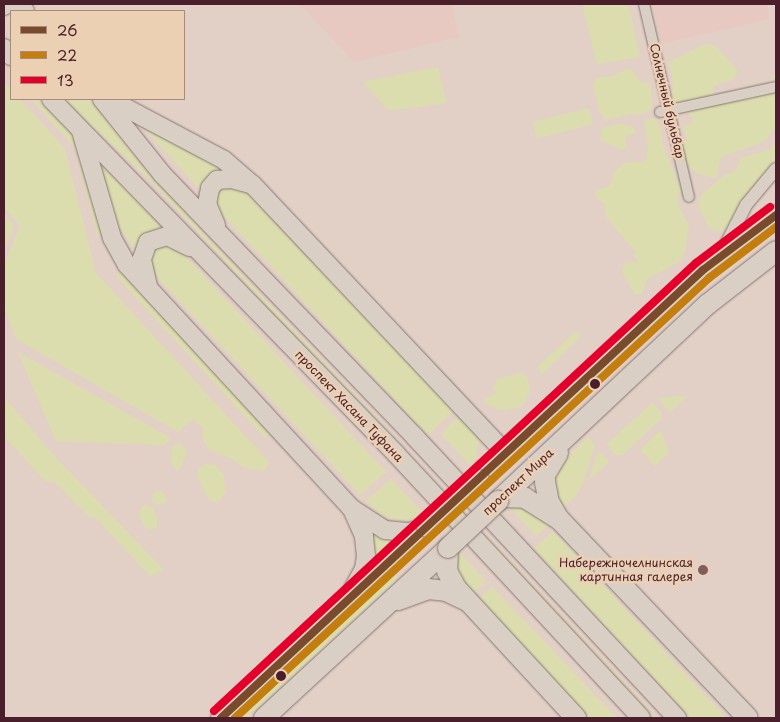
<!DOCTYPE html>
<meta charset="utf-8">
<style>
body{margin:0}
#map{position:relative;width:780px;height:722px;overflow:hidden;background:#e2d0c6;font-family:"Playpen Sans",sans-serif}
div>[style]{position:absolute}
.built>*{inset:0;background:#e7c9c2}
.green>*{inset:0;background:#dbddae}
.round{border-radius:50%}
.roads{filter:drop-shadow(0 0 1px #877674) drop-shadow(0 0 1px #877674)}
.pedestrian>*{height:10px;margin:-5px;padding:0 5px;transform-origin:5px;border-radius:5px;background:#dacfc5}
.minor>*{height:12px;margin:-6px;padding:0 6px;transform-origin:6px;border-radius:6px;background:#dacfc5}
.secondary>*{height:18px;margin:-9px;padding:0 9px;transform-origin:9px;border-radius:9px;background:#dacfc5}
.primary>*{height:20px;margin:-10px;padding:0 10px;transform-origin:10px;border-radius:10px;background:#dacfc5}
.bridges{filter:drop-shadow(0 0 1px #877674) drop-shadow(0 0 1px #877674)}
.primary-bridge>*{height:20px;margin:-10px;padding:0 10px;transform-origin:10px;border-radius:10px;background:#dacfc5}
.bus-1>*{height:8px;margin:-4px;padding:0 4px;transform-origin:4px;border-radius:4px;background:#7a4b2a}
.bus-2>*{height:8px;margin:-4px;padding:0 4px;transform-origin:4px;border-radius:4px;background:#c37e0d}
.bus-3>*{height:8px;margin:-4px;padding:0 4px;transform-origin:4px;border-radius:4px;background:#e4002b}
.dots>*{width:14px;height:14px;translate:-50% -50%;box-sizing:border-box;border:2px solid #ebd0b3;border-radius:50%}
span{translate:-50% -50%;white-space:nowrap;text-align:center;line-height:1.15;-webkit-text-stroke:5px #ebd0b3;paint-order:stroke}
.street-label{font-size:12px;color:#4a1f2b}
.poi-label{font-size:12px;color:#4a1f2b}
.right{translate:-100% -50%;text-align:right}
.frame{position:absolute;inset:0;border:5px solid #4a1f2b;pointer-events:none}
.legend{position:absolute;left:10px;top:10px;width:175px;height:90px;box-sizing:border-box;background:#ebd0b3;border:1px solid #ab897d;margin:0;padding:6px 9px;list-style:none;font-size:15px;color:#4a1f2b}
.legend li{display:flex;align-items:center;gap:10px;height:25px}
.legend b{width:25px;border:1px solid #ab897d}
</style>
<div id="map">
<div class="built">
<i style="clip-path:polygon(299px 4px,452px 4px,459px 37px,354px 62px)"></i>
<i style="clip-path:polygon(652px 4px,767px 4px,770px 19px,661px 44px)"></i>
</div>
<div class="green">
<i style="clip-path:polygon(582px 4px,628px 4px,640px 57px,597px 64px)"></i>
<i style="clip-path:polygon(703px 45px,715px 45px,738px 71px,734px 79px,713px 86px,716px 104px,775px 91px,771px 78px,776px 74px,776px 128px,763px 142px,721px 157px,716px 179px,694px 172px,679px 150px,680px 144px,688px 140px,683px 127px,692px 123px,694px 118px,673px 101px,671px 95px,674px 88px,669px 62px)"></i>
<i style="clip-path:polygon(438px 67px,446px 103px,389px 111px,363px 82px)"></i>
<i style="clip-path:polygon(631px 68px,639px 81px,651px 85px,652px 109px,641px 115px,631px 114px,606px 120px,600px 113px,593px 86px,596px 78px,609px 77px)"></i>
<i style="clip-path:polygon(4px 80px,11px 89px,11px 99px,20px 99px,65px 149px,96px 273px,269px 462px,265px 471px,245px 468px,234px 460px,208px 449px,202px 438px,204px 429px,193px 419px,178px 432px,16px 339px,4px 307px,4px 265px,20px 226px,4px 207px)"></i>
<i style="clip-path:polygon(31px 99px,38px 99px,77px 141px,103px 234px,97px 235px,75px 148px)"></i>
<i style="clip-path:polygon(63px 99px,89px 99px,151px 177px,656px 718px,651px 718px,147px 177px)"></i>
<i style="clip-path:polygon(589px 108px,593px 124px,537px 138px,533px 122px)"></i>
<i style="clip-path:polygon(654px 118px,661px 128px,663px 146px,681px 189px,677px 202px,689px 226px,685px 251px,679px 262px,647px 279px,642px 294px,635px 294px,622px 272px,625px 263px,639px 262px,633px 255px,636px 252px,606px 217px,604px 203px,596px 198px,595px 191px,610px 186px,614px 173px,624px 163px,646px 161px,648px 145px,644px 123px,647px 119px)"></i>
<i style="clip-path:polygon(620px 123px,634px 127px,635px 132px,625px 138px,627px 147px,622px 150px,600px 140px,602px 128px)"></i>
<i style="clip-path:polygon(140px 124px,213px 161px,225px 172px,203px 193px)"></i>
<i style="clip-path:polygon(776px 139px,776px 161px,738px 206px,731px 224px,721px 232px,708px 227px,699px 208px,700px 196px,726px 174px,735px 172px,741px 158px,771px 149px)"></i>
<i style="clip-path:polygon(103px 163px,162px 229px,144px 236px,136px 252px,117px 223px,101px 165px)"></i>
<i style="clip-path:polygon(239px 185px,454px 410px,428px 435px,214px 205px,219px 186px)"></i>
<i style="clip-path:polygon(4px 214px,14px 226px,4px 252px)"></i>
<i style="clip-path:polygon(174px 244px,386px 472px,360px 495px,150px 269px,151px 247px)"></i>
<i style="clip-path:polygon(120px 271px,270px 433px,265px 438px,116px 276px)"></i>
<i style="clip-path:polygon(575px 332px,582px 335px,541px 375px,538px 367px)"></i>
<i style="clip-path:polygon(18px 352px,171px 438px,165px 445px,56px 441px)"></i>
<i style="clip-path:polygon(523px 372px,528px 379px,530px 393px,521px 407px,501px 410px,486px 404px,484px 399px,496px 393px,493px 387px,497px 379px)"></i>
<i style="clip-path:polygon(688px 396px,670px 412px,657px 398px)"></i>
<i style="clip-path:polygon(4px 397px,58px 460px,164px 570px,150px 576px,95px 517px,89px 517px,55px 482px,45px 481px,4px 436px)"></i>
<i style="clip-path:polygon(652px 403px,661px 412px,661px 419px,622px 455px,616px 455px,606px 445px)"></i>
<i style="clip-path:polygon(459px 416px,479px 440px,476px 458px,470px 465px,441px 434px)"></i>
<i style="clip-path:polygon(661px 430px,669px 453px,655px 466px,640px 450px)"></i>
<i style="clip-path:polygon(588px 437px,595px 445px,583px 483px,577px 494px,564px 507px,551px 488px,559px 465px)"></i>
<i style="clip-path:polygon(178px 444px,185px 448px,187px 453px,178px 472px,171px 462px,172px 447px)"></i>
<i style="clip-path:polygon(600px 452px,609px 462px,589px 480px,597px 455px)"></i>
<i style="clip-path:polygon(206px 464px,216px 465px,224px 476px,226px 492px,218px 503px,209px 500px,197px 476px,199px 468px)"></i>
<i style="clip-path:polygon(391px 479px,421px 511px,415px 517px,408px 520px,391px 519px,379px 513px,366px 501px)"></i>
<i class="round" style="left:152px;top:491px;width:14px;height:14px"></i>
<i style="clip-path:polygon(146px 504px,153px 509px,157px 519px,157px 527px,151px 530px,145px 527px,140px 517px,140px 509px)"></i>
<i style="clip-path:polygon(513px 505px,529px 507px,548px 526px,536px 536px,510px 508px)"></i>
<i style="clip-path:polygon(368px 530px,395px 539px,374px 558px,374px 543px)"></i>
<i style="clip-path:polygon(553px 531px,726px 718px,691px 718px,534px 549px)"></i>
<i style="clip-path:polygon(460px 553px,486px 581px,470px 596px,451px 562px)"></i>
<i style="clip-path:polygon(392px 576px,396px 576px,396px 580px,246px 718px,239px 718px)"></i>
<i style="clip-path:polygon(492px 587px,617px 718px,583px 718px,475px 602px)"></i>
</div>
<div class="roads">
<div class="pedestrian">
<i style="left:644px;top:4px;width:198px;rotate:76.9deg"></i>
<i style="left:660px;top:112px;width:119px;rotate:-12.2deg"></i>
</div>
<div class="minor">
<i style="left:722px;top:252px;width:53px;rotate:-62.9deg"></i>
<i style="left:746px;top:205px;width:47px;rotate:-50.2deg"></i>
</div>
<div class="secondary">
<i style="left:19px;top:4px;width:9px;rotate:49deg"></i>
<i style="left:4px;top:6px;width:2px;rotate:-63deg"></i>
<i style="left:4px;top:48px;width:11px;rotate:49deg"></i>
<i style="left:51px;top:99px;width:495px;rotate:45.8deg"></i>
<i style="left:396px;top:454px;width:360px;rotate:47.1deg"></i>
<i style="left:102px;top:99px;width:96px;rotate:51.3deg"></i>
<i style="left:162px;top:174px;width:364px;rotate:46.1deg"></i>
<i style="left:414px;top:436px;width:386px;rotate:47deg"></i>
<i style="left:109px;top:99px;width:130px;rotate:27.9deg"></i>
<i style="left:224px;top:160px;width:37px;rotate:41deg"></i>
<i style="left:252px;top:184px;width:371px;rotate:46.7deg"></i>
<i style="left:81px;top:131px;width:111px;rotate:73.8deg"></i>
<i style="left:112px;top:238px;width:31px;rotate:61deg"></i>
<i style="left:127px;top:265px;width:330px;rotate:47.3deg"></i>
<i style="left:351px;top:508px;width:40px;rotate:32.9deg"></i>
<i style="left:385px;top:530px;width:25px;rotate:5deg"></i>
<i style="left:410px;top:532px;width:18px;rotate:-16deg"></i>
<i style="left:216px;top:225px;width:23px;rotate:-113deg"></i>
<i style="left:207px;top:204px;width:16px;rotate:-79deg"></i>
<i style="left:210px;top:188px;width:11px;rotate:-49deg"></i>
<i style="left:217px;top:180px;width:15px;rotate:-4deg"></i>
<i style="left:232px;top:179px;width:18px;rotate:16deg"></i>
<i style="left:148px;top:286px;width:28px;rotate:-103deg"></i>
<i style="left:142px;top:259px;width:18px;rotate:-71deg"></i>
<i style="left:148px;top:242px;width:20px;rotate:-18deg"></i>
<i style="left:167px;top:236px;width:25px;rotate:26deg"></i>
<i style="left:349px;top:596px;width:31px;rotate:-61deg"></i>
<i style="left:364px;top:569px;width:13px;rotate:-81deg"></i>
<i style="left:366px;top:556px;width:20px;rotate:-96deg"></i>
<i style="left:364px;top:536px;width:27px;rotate:-114deg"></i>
</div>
<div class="primary">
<i style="left:558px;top:453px;width:26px;rotate:121deg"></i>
<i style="left:545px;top:475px;width:7px;rotate:90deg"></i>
<i style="left:545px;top:482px;width:20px;rotate:79deg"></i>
<i style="left:549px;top:502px;width:20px;rotate:60deg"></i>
<i style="left:479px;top:480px;width:307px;rotate:-43.2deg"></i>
<i style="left:703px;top:270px;width:91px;rotate:-37deg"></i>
<i style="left:502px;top:497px;width:23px;rotate:2deg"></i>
<i style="left:525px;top:498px;width:40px;rotate:32deg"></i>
<i style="left:559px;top:519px;width:274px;rotate:46.5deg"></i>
<i style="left:498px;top:501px;width:288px;rotate:-43.2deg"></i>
<i style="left:708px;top:304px;width:86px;rotate:-37.9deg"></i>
<i style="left:448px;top:548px;width:23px;rotate:92deg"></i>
<i style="left:447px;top:571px;width:19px;rotate:62deg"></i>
<i style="left:456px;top:588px;width:177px;rotate:47.3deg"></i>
<i style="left:398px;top:600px;width:32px;rotate:-20deg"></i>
<i style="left:428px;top:589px;width:18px;rotate:6deg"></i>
<i style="left:446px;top:591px;width:21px;rotate:25deg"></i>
<i style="left:221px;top:718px;width:281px;rotate:-42.8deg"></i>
<i style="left:264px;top:718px;width:251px;rotate:-42.7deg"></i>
</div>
</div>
<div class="bridges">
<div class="primary-bridge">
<i style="left:427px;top:527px;width:70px;rotate:-42.1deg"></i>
<i style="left:448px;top:548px;width:69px;rotate:-43.2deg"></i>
</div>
</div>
<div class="bus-1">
<i style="left:221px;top:718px;width:658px;rotate:-42.91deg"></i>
<i style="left:703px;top:270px;width:91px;rotate:-37deg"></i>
</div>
<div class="bus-2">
<i style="left:235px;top:718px;width:647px;rotate:-42.87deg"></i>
<i style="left:709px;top:278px;width:84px;rotate:-37.3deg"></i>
</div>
<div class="bus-3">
<i style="left:214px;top:711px;width:658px;rotate:-42.91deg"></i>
<i style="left:696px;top:263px;width:93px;rotate:-37.1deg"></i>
</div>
<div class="dots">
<i style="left:595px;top:384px;background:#4a1f2b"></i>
<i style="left:703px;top:570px;background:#7f5d61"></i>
<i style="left:281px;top:676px;background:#4a1f2b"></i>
</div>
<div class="street-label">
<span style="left:667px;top:101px;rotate:77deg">Солнечный бульвар</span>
<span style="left:349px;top:406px;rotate:46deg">проспект Хасана Туфана</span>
<span style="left:518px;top:482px;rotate:-43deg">проспект Мира</span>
</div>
<div class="poi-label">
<span class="right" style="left:693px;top:570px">Набережночелнинская<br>картинная галерея</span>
</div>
<div class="frame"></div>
<ul class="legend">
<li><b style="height:6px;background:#7a4b2a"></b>26</li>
<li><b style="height:6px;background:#c37e0d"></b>22</li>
<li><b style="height:6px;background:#e4002b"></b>13</li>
</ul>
</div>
